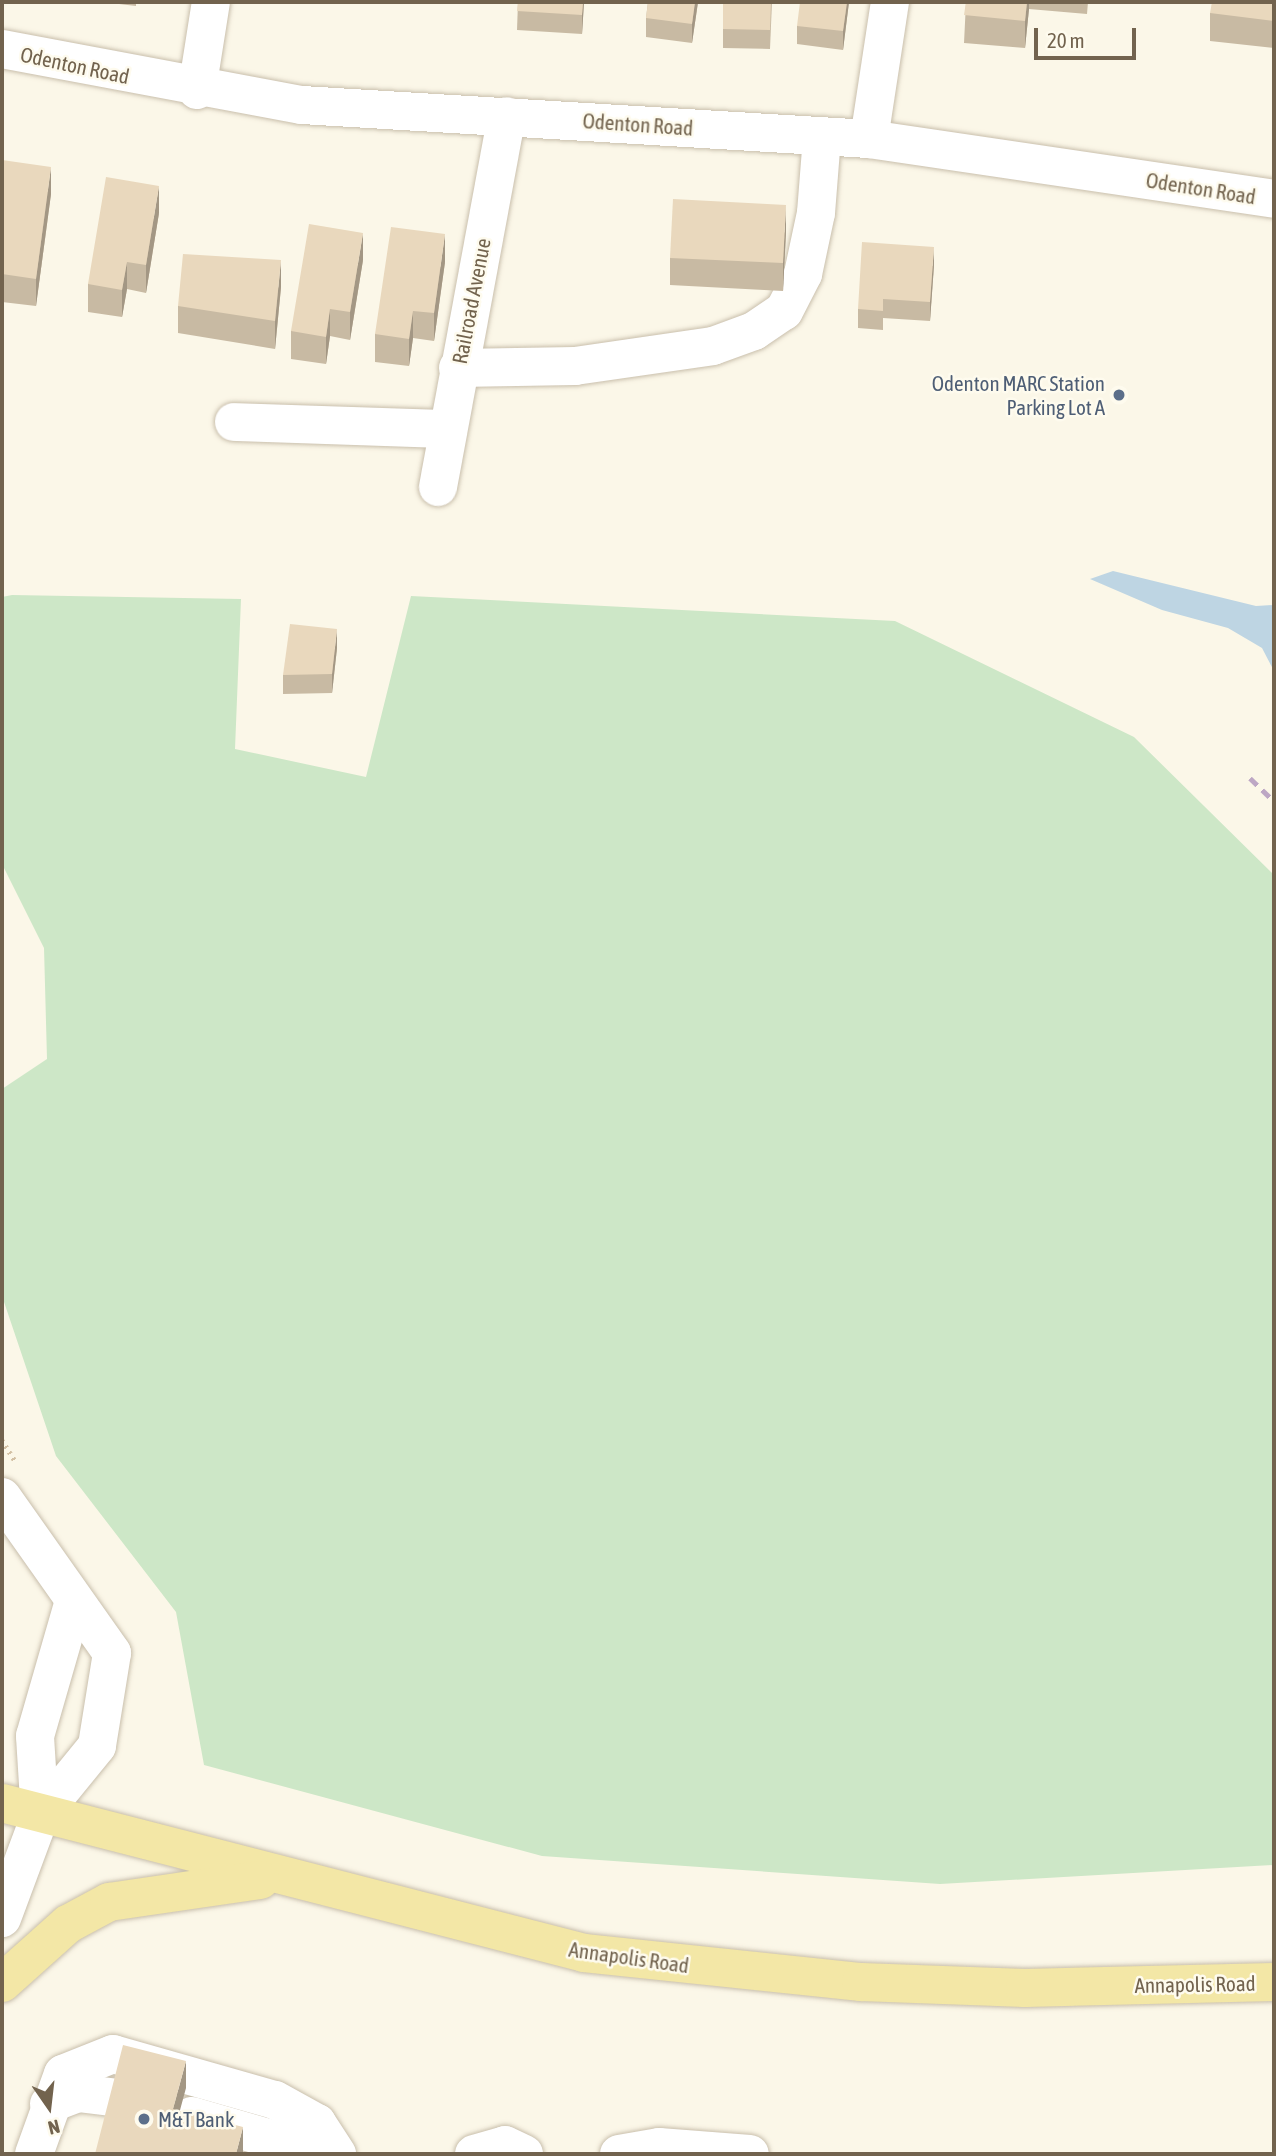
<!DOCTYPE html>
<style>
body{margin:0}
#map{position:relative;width:1276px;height:2156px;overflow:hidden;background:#fbf7e8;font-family:"Asap Condensed",sans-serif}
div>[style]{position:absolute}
.green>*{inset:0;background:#cde7c7}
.water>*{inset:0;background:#bed5e3}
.path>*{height:4.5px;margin-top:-2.25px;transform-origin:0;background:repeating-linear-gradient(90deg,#d3c1a5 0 2px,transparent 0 7px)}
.roads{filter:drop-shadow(0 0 2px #c9bfac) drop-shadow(0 0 2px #c9bfac)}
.minor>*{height:38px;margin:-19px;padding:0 19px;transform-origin:19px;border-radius:19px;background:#fff}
.major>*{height:38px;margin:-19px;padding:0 19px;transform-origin:19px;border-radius:19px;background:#f3e7a6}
.rail>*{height:5px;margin-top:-2.5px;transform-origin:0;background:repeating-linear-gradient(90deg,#bda7c4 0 10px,transparent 0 17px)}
.wall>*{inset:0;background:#c8baa3}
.shaded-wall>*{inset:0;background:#a39784}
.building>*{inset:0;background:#e9d8bd}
.dots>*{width:19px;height:19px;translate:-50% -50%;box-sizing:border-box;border:4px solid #fefbee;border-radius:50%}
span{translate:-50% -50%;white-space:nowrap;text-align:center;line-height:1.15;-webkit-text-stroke:5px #fefbee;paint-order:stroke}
.street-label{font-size:21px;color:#72634e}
.service-label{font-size:21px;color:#4e5e75}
.right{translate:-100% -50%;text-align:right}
.left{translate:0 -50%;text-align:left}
.frame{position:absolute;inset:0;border:4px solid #72634e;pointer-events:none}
.north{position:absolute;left:14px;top:2072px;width:70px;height:70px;-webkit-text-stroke:5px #fefbee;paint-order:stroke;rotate:166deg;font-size:19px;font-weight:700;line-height:28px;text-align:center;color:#72634e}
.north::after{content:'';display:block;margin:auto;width:24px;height:32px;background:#72634e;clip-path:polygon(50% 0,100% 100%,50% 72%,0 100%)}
.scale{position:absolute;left:1034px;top:28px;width:102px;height:32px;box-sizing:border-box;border:4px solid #72634e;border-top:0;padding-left:9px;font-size:21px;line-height:24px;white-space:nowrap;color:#72634e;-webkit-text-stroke:5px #fefbee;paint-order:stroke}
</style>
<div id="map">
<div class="green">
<i style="clip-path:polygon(12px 595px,241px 599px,235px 749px,366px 777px,411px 596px,895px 621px,1134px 737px,1274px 875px,1274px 1865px,940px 1884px,542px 1856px,204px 1765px,176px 1612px,56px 1456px,2px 1296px,2px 1089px,47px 1059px,44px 948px,2px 864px,2px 597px)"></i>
</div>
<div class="water">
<i style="clip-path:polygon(1113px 571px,1256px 606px,1274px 605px,1274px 671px,1262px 648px,1228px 628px,1162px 610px,1090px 579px)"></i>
</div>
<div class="path">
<i style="left:2px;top:1440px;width:26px;rotate:58deg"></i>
</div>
<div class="roads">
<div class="minor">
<i style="left:2px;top:49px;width:305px;rotate:10.6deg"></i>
<i style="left:302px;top:105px;width:568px;rotate:3.43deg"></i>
<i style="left:869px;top:139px;width:409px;rotate:8.4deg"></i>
<i style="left:197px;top:90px;width:89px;rotate:-81deg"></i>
<i style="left:869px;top:139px;width:139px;rotate:-81.3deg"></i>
<i style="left:458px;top:368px;width:117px;rotate:-1deg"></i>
<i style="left:575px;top:366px;width:139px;rotate:-8.2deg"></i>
<i style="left:713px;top:346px;width:44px;rotate:-20.1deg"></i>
<i style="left:754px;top:331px;width:36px;rotate:-34deg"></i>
<i style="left:784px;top:311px;width:42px;rotate:-62.8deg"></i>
<i style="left:803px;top:274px;width:62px;rotate:-78deg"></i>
<i style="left:816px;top:213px;width:77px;rotate:-85.5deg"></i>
<i style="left:234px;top:422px;width:213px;rotate:1.9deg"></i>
<i style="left:438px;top:487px;width:377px;rotate:-79.5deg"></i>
<i style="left:2px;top:1497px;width:191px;rotate:54.8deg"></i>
<i style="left:112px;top:1653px;width:94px;rotate:99.2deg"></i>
<i style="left:97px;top:1746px;width:90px;rotate:129.2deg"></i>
<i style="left:40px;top:1816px;width:109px;rotate:110.4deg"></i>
<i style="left:40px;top:1816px;width:80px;rotate:-93.6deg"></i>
<i style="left:35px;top:1736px;width:141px;rotate:-73.9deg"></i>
<i style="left:49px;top:2104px;width:31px;rotate:-21deg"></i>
<i style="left:78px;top:2093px;width:39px;rotate:7deg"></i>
<i style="left:192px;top:2116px;width:137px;rotate:16.1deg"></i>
<i style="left:34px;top:2154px;width:85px;rotate:-70.1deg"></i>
<i style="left:63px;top:2074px;width:54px;rotate:-21.8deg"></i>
<i style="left:113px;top:2054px;width:168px;rotate:15.9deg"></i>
<i style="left:275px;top:2100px;width:48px;rotate:28.7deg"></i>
<i style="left:317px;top:2123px;width:37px;rotate:57deg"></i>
<i style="left:474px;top:2154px;width:32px;rotate:-16deg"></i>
<i style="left:505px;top:2145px;width:21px;rotate:25deg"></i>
<i style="left:619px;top:2154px;width:41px;rotate:-9.9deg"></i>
<i style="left:659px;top:2147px;width:91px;rotate:4.4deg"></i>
</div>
<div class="major">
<i style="left:2px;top:1803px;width:601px;rotate:14.45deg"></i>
<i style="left:584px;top:1953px;width:279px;rotate:6deg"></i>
<i style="left:861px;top:1982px;width:164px;rotate:2.1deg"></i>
<i style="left:1025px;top:1988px;width:249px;rotate:-1.4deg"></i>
<i style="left:2px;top:1983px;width:89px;rotate:-41.8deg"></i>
<i style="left:68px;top:1924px;width:47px;rotate:-28.2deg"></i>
<i style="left:109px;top:1902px;width:153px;rotate:-8.3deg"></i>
</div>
</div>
<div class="rail">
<i style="left:1250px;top:778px;width:33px;rotate:44deg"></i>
</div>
<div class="wall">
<i style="clip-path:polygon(102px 2px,136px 2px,136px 6px)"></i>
<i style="clip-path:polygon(518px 2px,584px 2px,582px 34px,517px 30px)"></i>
<i style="clip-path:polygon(648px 2px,698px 2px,692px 43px,646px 37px,646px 18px)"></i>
<i style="clip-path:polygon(772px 2px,770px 49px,723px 48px,723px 29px)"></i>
<i style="clip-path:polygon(849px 2px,843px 50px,797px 44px,797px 26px)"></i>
<i style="clip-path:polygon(966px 2px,1088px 2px,1087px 14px,1029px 9px,1025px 48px,964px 43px)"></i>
<i style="clip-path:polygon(1274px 2px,1274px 48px,1210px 41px,1210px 13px)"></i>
<i style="clip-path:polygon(2px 160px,51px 194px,36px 306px,2px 302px)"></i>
<i style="clip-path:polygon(159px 213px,146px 293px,127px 289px,122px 317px,88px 312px,88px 284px)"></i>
<i style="clip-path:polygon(786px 232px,783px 291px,670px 285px,670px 258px)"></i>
<i style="clip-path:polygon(363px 260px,350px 340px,330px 336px,326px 364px,291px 359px,291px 331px)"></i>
<i style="clip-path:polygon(445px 262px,434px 341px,413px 338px,409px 366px,375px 362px,375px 334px)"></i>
<i style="clip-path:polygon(934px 265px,930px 321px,883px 318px,883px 330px,858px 328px,858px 309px)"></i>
<i style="clip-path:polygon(281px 287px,275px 349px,178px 333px,178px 306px)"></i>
<i style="clip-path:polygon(337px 648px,332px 693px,283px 694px,283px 675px)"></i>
</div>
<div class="shaded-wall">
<i style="clip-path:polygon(583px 2px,584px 2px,582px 34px,582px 15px)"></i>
<i style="clip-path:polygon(695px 2px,698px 2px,692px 43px,692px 24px)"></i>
<i style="clip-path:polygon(847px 2px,849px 2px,843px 50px,843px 31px)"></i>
<i style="clip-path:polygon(1027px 2px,1029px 2px,1029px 9px,1025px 48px,1025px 21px)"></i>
<i style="clip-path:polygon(51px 167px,51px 194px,36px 306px,36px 279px)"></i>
<i style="clip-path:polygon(159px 186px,159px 213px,146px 293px,146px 265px)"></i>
<i style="clip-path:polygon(786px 205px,786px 232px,783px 291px,783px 263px)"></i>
<i style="clip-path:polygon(363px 233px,363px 260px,350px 340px,350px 312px)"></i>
<i style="clip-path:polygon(445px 234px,445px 262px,434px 341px,434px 313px)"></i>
<i style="clip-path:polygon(934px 247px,934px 265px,930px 321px,930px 302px)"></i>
<i style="clip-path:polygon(281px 260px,281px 287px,275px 349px,275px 321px)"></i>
<i style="clip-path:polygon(127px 262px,127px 289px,122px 317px,122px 290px)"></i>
<i style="clip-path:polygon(330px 309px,330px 336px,326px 364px,326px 337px)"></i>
<i style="clip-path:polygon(413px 311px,413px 338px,409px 366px,409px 339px)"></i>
<i style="clip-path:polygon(337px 629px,337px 648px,332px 693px,332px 674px)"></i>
<i style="clip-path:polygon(186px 2061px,186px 2088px,173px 2136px,173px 2109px)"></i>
<i style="clip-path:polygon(243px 2127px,243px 2154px,236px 2154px)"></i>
</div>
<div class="building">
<i style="clip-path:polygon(518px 2px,583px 2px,582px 15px,517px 11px)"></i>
<i style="clip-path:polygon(648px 2px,695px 2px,692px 24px,646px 18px)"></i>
<i style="clip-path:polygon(723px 2px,771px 2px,770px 30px,723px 29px)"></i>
<i style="clip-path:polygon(800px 2px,847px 2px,843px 31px,797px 26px)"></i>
<i style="clip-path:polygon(966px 2px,1027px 2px,1025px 21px,964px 15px)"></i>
<i style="clip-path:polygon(1212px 2px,1274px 2px,1274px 21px,1210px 13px)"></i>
<i style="clip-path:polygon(2px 160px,51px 167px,36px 279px,2px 274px)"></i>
<i style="clip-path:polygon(106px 177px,159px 186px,146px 265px,127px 262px,122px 290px,88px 284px)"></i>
<i style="clip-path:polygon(673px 199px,786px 205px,783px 263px,670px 258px)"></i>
<i style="clip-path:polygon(309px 224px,363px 233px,350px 312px,330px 309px,326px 337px,291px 331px)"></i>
<i style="clip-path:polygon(391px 227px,445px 234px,434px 313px,413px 311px,409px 339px,375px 334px)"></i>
<i style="clip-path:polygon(862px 242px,934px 247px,930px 302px,883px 299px,883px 311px,858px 309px)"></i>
<i style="clip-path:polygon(183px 254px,281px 260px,275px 321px,178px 306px)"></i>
<i style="clip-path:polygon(290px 624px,337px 629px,332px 674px,283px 675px)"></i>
<i style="clip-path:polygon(123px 2045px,186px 2061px,173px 2109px,243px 2127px,236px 2154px,95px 2154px)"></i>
</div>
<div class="dots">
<i style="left:1119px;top:395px;background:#5c6f8a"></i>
<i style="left:144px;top:2119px;background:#5c6f8a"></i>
</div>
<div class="street-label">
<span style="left:75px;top:65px;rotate:12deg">Odenton Road</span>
<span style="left:638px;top:124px;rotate:4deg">Odenton Road</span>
<span style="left:1201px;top:188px;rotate:9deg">Odenton Road</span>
<span style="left:471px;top:301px;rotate:-79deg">Railroad Avenue</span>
<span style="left:629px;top:1957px;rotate:8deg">Annapolis Road</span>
<span style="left:1195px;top:1984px;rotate:-1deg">Annapolis Road</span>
</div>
<div class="service-label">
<span class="right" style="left:1105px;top:395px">Odenton MARC Station<br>Parking Lot A</span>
<span class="left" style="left:158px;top:2119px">M&amp;T Bank</span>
</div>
<div class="frame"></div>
<div class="north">N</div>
<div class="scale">20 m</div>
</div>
